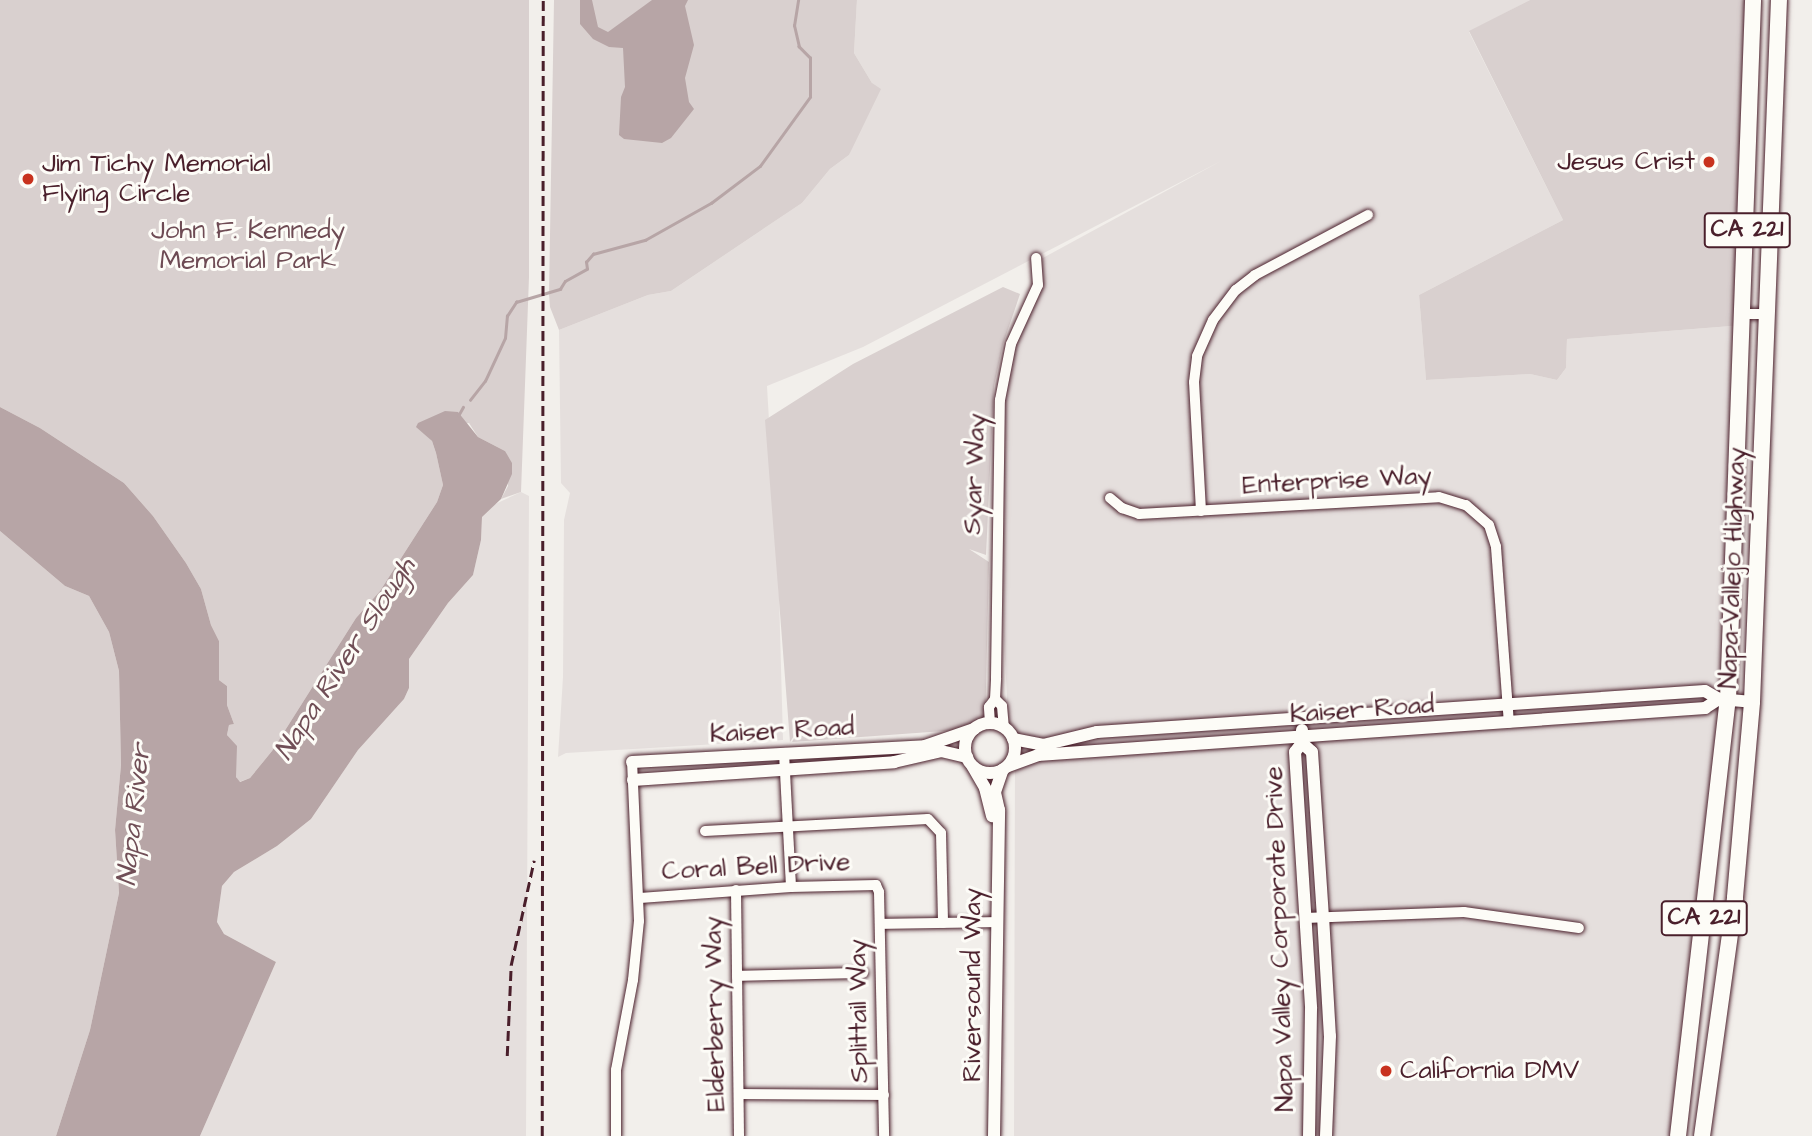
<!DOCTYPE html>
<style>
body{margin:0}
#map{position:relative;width:1812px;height:1136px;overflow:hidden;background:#f2efeb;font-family:"Architects Daughter",sans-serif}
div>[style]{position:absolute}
.built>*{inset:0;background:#e5dfdd}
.green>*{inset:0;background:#d9d0cf}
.water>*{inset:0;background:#b7a5a6}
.stream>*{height:2.5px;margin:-1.25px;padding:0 1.25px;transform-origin:1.25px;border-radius:1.25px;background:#b7a5a6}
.roads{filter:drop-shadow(0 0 2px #4a1f2b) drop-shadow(0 0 2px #4a1f2b)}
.minor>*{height:10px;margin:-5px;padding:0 5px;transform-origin:5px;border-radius:5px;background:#fdfcf7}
.tertiary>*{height:12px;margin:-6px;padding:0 6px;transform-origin:6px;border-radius:6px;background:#fdfcf7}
.tertiary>.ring{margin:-6px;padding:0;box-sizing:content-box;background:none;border:12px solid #fdfcf7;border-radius:50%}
.primary>*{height:16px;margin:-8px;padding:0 8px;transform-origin:8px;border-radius:8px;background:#fdfcf7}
.rail>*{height:2.5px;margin-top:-1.25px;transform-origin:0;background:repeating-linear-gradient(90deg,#4a1f2b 0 10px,transparent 0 15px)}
.dots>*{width:19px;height:19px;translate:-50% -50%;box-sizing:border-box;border:4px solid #fdfcf7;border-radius:50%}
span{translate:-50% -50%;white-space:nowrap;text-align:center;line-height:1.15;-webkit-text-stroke:6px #fdfcf7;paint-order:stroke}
.shield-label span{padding:2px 5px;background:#fdfcf7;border:2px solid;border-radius:5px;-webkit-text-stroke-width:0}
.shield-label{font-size:24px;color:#4a1f2b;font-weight:700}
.poi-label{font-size:26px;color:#4a1f2b}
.right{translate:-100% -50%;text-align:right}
.left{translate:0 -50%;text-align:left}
.park-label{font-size:26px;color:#6e4b54}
.street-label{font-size:26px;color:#4a1f2b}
.water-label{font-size:28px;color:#704e56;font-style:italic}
</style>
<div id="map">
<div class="built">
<i style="clip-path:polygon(857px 0,1530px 0,1469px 32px,1563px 220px,1419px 295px,1426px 380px,1530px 374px,1557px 380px,1566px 368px,1567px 339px,1744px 325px,1733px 620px,1678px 1136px,1014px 1136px,1015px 760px,1008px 716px,1004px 640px,1000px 434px,1009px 358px,1043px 284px,1041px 259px,1221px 161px,863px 347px,767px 386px,779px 595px,783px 740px,566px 753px,558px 757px,563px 677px,564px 520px,570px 493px,561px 483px,559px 330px,648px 295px,671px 291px,802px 203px,830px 169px,849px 155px,872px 83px,854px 53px)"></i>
<i style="clip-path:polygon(521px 492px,529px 496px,526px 1136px,200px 1136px,276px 962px,224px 934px,217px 922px,222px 886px,234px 872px,277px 846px,311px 819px,358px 750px,404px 699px,409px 688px,409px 659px,448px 603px,473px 575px,481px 540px,482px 517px,491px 506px)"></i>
</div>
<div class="green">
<i style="clip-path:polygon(0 0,529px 0,529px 277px,521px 492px,501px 499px,508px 486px,505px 451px,478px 437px,469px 423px,421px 429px,432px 441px,436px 453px,443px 485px,437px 502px,380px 591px,356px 618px,272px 751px,250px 778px,239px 782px,236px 777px,236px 746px,227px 735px,229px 725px,234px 724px,227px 705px,227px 686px,219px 680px,219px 641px,211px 625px,201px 589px,186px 563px,153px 516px,124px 483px,40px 428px,0 407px)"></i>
<i style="clip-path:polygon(554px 0,857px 0,854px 53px,872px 83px,881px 89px,849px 155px,830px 169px,802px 203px,671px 291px,648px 295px,559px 330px,550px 307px,549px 294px)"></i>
<i style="clip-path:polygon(1530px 0,1753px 0,1744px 325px,1567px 339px,1566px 368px,1557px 380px,1530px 374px,1426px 380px,1419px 295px,1563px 220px,1469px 31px)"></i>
<i style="clip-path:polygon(1003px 287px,1020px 294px,1003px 344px,994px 386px,986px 555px,969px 549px,989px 562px,985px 728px,792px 742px,807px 716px,790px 742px,765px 420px,853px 364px)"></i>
<i style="clip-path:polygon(0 531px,65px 586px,89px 596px,109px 632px,119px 671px,121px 765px,115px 830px,119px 893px,90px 1030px,56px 1136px,0 1136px)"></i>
</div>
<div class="water">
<i style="clip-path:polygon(580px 0,592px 0,598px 27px,608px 32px,652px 0,688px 0,685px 6px,694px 45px,685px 78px,689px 102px,694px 109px,671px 138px,662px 143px,624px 139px,619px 135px,621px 97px,625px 87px,623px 48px,609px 47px,593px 39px,580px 24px)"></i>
<i style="clip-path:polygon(0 407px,40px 428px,124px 483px,153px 516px,186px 563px,201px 589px,211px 625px,219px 641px,219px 680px,227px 686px,227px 705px,234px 724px,229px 725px,227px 735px,237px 746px,236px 777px,240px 782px,250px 778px,272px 751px,356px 618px,380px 591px,437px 502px,443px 485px,436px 453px,432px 441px,416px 427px,418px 423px,445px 411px,458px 412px,478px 437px,505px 451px,512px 463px,512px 474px,501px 499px,482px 517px,481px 540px,473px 575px,448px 603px,409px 659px,409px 688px,404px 699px,358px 750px,311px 819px,277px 846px,234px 872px,222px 886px,217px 922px,224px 934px,276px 962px,200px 1136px,56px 1136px,90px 1030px,119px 893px,115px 830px,121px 765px,119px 671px,109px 632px,89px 596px,65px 586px,0 531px)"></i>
</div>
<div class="stream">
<i style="left:470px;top:400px;width:24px;rotate:-52deg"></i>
<i style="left:485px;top:381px;width:47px;rotate:-65.1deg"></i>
<i style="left:505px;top:338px;width:22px;rotate:-85deg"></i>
<i style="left:507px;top:316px;width:17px;rotate:-57deg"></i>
<i style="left:516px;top:302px;width:46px;rotate:-16.5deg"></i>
<i style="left:560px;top:289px;width:9px;rotate:-58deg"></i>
<i style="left:565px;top:281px;width:25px;rotate:-29deg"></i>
<i style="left:587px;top:269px;width:7px;rotate:-98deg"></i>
<i style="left:586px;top:262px;width:11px;rotate:-49deg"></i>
<i style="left:593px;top:254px;width:54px;rotate:-15.1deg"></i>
<i style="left:645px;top:240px;width:76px;rotate:-29.3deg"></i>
<i style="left:711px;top:203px;width:61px;rotate:-37.1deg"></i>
<i style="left:760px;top:166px;width:85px;rotate:-54.1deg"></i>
<i style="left:810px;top:97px;width:39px;rotate:-90deg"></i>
<i style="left:810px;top:58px;width:16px;rotate:-135deg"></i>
<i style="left:799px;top:47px;width:22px;rotate:-103deg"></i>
<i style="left:794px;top:26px;width:26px;rotate:-81deg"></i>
<i style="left:458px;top:416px;width:10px;rotate:-61deg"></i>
</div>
<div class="roads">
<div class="minor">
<i style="left:1744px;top:314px;width:23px"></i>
<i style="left:1110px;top:498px;width:16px;rotate:40deg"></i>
<i style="left:1122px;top:508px;width:18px;rotate:19deg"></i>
<i style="left:1139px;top:514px;width:300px;rotate:-3.2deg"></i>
<i style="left:1439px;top:497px;width:28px;rotate:17deg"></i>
<i style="left:1466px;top:505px;width:30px;rotate:41deg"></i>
<i style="left:1489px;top:525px;width:23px;rotate:72deg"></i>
<i style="left:1496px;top:547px;width:176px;rotate:85.8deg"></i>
<i style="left:1201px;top:511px;width:129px;rotate:-93.1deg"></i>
<i style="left:1194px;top:382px;width:26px;rotate:-83deg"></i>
<i style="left:1197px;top:356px;width:39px;rotate:-66deg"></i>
<i style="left:1213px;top:320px;width:38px;rotate:-53deg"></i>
<i style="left:1236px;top:290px;width:24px;rotate:-38deg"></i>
<i style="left:1255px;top:275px;width:128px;rotate:-28deg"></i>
<i style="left:995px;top:699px;width:10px;rotate:45deg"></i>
<i style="left:1002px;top:706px;width:21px;rotate:85deg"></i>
<i style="left:990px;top:723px;width:16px;rotate:-94deg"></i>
<i style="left:989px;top:707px;width:10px;rotate:-53deg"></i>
<i style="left:995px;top:699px;width:21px;rotate:-87deg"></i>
<i style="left:996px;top:678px;width:278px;rotate:-89.2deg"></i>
<i style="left:1000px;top:400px;width:57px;rotate:-78.9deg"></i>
<i style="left:1011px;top:344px;width:65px;rotate:-65.4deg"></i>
<i style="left:1038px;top:285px;width:27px;rotate:-94deg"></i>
<i style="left:784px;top:753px;width:134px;rotate:87deg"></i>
<i style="left:705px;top:831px;width:223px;rotate:-3.1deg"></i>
<i style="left:928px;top:819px;width:19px;rotate:47deg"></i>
<i style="left:941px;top:833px;width:90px;rotate:88.7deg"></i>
<i style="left:736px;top:890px;width:246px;rotate:89.3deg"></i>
<i style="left:640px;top:898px;width:151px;rotate:-4.2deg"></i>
<i style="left:791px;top:887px;width:85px;rotate:-1.3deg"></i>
<i style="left:876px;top:885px;width:8px;rotate:67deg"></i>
<i style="left:879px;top:892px;width:244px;rotate:88.8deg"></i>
<i style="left:1305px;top:918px;width:159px;rotate:-2.2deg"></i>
<i style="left:1464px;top:912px;width:116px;rotate:7.9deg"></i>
<i style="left:880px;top:924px;width:116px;rotate:-1deg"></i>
<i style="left:737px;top:976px;width:126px;rotate:-1.4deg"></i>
<i style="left:739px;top:1094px;width:145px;rotate:0.4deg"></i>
<i style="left:616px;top:1136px;width:66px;rotate:-90deg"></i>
<i style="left:616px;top:1070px;width:92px;rotate:-79.3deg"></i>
<i style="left:633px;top:980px;width:59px;rotate:-84.2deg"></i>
<i style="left:639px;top:921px;width:159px;rotate:-92.5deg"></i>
</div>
<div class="tertiary">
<i class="ring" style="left:965px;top:723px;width:38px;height:38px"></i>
<i style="left:1302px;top:730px;width:13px;rotate:90deg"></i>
<i style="left:1302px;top:743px;width:11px;rotate:128deg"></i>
<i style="left:1295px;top:752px;width:257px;rotate:86.4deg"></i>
<i style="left:1311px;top:1009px;width:127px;rotate:90.9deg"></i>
<i style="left:1013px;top:739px;width:31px;rotate:11deg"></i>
<i style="left:1043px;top:745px;width:56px;rotate:-13.5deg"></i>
<i style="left:1097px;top:732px;width:609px;rotate:-3.86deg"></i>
<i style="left:1705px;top:691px;width:16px;rotate:30deg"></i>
<i style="left:1719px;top:699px;width:33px;rotate:5deg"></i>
<i style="left:1302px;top:743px;width:13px;rotate:42deg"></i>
<i style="left:1312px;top:752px;width:164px;rotate:86.2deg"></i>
<i style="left:1323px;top:916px;width:120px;rotate:86.7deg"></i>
<i style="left:1330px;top:1036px;width:100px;rotate:92.3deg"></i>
<i style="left:632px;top:762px;width:293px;rotate:-3.1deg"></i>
<i style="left:925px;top:746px;width:52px;rotate:-19.1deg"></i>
<i style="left:1008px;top:766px;width:32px;rotate:-20deg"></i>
<i style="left:1038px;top:755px;width:669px;rotate:-4.03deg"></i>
<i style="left:1705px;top:708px;width:17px;rotate:-33deg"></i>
<i style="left:973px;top:767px;width:24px;rotate:60deg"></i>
<i style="left:985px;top:788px;width:29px;rotate:76deg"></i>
<i style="left:633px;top:780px;width:262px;rotate:-3.9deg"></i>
<i style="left:894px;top:762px;width:48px;rotate:-13.2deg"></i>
<i style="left:941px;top:751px;width:27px;rotate:13deg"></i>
<i style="left:994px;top:1136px;width:326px;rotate:-89.1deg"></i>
<i style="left:999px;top:810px;width:18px;rotate:-103deg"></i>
<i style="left:995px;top:792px;width:24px;rotate:-71deg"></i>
</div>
<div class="primary">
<i style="left:1678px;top:1136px;width:439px;rotate:-83.5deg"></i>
<i style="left:1728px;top:700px;width:700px;rotate:-87.95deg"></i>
<i style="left:1702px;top:1136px;width:241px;rotate:-82.1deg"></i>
<i style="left:1735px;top:897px;width:196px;rotate:-85deg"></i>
<i style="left:1752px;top:702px;width:703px;rotate:-87.8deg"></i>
</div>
</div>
<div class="rail">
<i style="left:507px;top:1056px;width:91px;rotate:-87.5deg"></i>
<i style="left:511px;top:965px;width:107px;rotate:-77.6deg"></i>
<i style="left:542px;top:1136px;width:1136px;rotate:-89.95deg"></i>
</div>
<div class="dots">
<i style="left:1709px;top:162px;background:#c8321e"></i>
<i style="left:28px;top:179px;background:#c8321e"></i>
<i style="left:1386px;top:1071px;background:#c8321e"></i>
</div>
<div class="shield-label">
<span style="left:1747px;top:230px">CA 221</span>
<span style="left:1704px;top:918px">CA 221</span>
</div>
<div class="poi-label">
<span class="right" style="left:1695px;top:162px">Jesus Crist</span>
<span class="left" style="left:42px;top:179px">Jim Tichy Memorial<br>Flying Circle</span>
<span class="left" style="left:1400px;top:1071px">California DMV</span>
</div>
<div class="park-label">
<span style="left:248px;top:246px">John F. Kennedy<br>Memorial Park</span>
</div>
<div class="street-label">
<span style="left:975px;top:474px;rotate:-88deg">Syar Way</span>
<span style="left:1337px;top:481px;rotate:-3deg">Enterprise Way</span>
<span style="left:1733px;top:568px;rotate:-88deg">Napa-Vallejo Highway</span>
<span style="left:1362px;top:710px;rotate:-4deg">Kaiser Road</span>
<span style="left:782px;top:731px;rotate:-3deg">Kaiser Road</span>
<span style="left:756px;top:867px;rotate:-3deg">Coral Bell Drive</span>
<span style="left:1280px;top:939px;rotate:-92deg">Napa Valley Corporate Drive</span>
<span style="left:973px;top:985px;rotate:-90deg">Riversound Way</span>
<span style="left:859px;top:1011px;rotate:-91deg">Splittail Way</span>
<span style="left:715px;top:1014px;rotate:-91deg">Elderberry Way</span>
</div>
<div class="water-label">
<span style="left:345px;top:659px;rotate:-57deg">Napa River Slough</span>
<span style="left:134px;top:815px;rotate:-84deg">Napa River</span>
</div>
</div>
